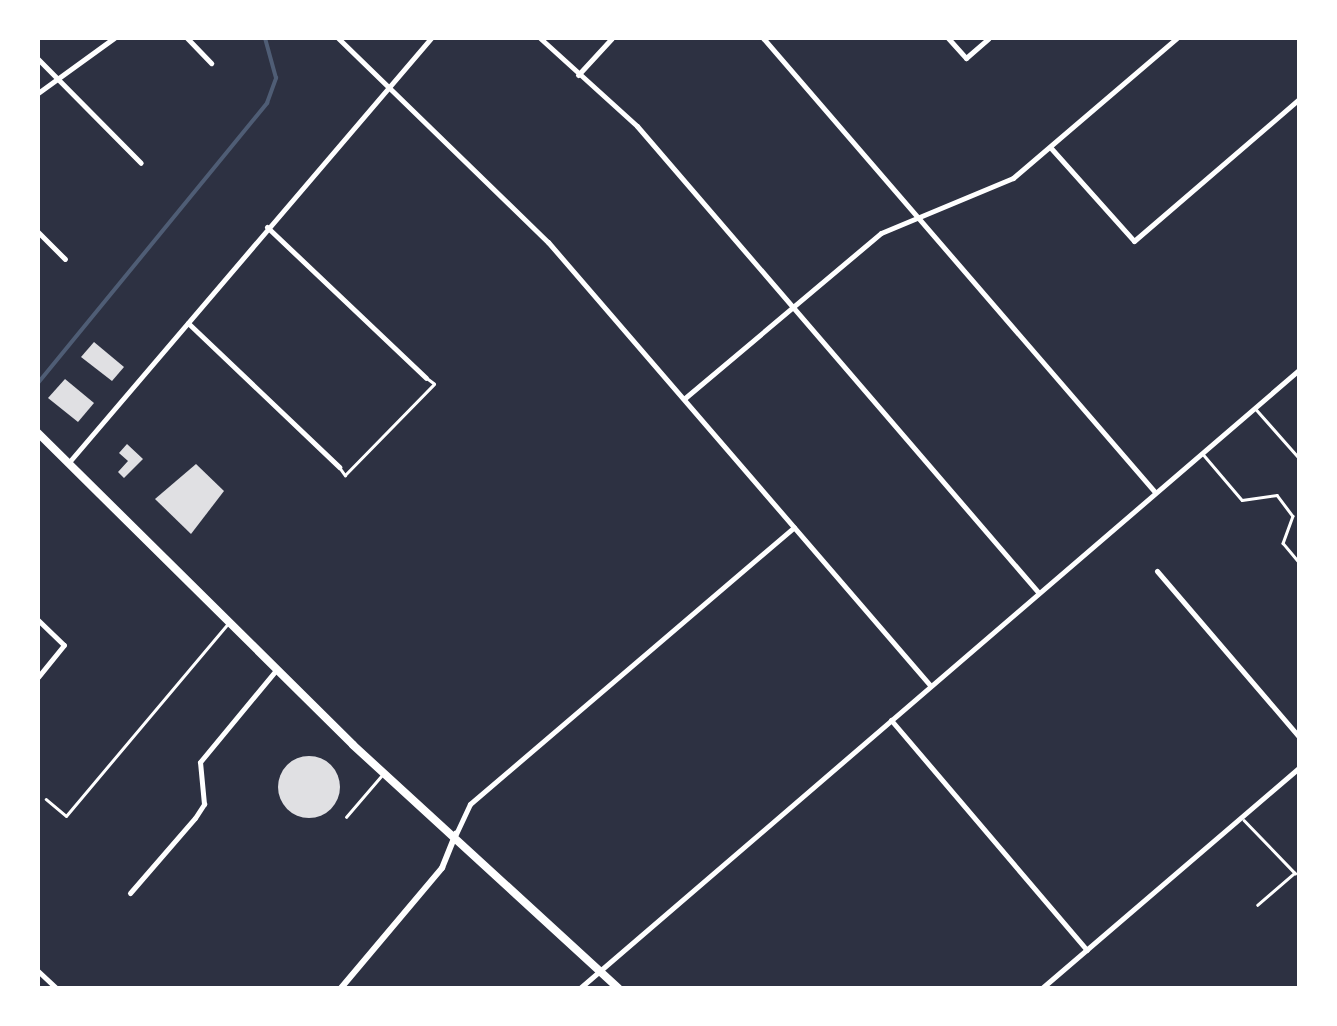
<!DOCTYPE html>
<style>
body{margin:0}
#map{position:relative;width:1337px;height:1026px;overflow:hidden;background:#2d3142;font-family:"Exo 2",sans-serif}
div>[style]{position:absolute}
.stream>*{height:4px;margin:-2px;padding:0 2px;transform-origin:2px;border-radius:2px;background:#4f5d75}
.building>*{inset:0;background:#e0e0e3}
.round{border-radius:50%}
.service>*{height:2.5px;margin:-1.25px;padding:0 1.25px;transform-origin:1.25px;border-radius:1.25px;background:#fff}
.minor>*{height:5px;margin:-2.5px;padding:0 2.5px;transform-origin:2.5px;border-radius:2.5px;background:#fff}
.tertiary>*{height:6px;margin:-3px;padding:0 3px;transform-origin:3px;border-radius:3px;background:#fff}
.secondary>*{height:8px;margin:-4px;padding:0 4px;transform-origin:4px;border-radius:4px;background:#fff}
span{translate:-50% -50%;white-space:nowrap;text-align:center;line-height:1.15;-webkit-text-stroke:10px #fff;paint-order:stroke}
.frame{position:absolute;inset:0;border:40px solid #fff;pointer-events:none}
</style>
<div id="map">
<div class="stream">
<i style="left:38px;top:383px;width:362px;rotate:-50.7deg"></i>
<i style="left:267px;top:103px;width:27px;rotate:-70deg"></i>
<i style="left:276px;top:78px;width:41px;rotate:-105.4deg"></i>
</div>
<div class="building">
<i style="clip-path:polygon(94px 342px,124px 367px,112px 381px,81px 357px)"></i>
<i style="clip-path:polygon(65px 379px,94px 403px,78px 422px,48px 398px)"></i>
<i style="clip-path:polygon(127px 444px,143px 459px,124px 478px,118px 472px,128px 461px,119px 453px)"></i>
<i style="clip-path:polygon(196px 464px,224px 491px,191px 534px,155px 499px)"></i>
<i class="round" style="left:278px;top:756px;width:62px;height:62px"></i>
</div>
<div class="service">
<i style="left:1255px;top:408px;width:68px;rotate:48.6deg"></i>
<i style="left:1203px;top:454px;width:60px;rotate:49.7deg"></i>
<i style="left:1242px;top:500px;width:35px;rotate:-8deg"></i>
<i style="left:1277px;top:495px;width:26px;rotate:53deg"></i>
<i style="left:1293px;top:516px;width:29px;rotate:110deg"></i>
<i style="left:1283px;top:543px;width:26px;rotate:50deg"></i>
<i style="left:340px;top:468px;width:9px;rotate:54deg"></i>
<i style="left:345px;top:475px;width:127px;rotate:-45.6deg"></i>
<i style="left:434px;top:384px;width:10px;rotate:-143deg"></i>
<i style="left:46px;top:799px;width:26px;rotate:40deg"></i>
<i style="left:66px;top:816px;width:250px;rotate:-49.9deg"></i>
<i style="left:346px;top:817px;width:57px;rotate:-49.3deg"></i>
<i style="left:1244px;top:820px;width:74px;rotate:46.1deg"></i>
<i style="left:1295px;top:873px;width:49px;rotate:139.1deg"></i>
</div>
<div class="minor">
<i style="left:187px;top:38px;width:35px;rotate:46deg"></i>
<i style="left:338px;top:38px;width:293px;rotate:44.2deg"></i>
<i style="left:548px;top:242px;width:585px;rotate:49.23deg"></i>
<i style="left:540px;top:38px;width:131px;rotate:42.2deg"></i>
<i style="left:637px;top:126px;width:615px;rotate:49.29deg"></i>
<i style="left:763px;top:38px;width:598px;rotate:49.2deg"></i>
<i style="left:948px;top:38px;width:27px;rotate:48deg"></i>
<i style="left:966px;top:58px;width:30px;rotate:-41deg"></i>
<i style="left:38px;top:59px;width:146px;rotate:45.3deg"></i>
<i style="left:578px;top:75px;width:50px;rotate:-47.4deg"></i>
<i style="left:38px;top:93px;width:94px;rotate:-35.9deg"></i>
<i style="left:1050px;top:147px;width:126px;rotate:48.2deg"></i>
<i style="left:1134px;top:241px;width:219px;rotate:-40.7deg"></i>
<i style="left:267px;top:227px;width:219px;rotate:43.5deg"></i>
<i style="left:38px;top:232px;width:38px;rotate:45deg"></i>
<i style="left:188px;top:323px;width:209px;rotate:43.6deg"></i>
<i style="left:685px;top:398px;width:256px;rotate:-40.1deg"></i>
<i style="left:881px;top:233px;width:143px;rotate:-22.6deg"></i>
<i style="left:1013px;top:178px;width:216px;rotate:-40.5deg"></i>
<i style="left:70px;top:461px;width:556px;rotate:-49.52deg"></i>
<i style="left:1157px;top:571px;width:220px;rotate:49.4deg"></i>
<i style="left:38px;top:620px;width:36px;rotate:44deg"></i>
<i style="left:64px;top:645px;width:41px;rotate:129.1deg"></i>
<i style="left:891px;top:720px;width:302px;rotate:49.6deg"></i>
<i style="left:456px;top:834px;width:33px;rotate:-65deg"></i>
<i style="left:470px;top:804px;width:426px;rotate:-40.5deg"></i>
<i style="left:130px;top:893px;width:99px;rotate:-49.1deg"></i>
<i style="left:195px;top:818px;width:17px;rotate:-57deg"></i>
<i style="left:204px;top:804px;width:42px;rotate:-95.4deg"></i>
<i style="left:200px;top:762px;width:119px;rotate:-50.4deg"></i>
<i style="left:38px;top:971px;width:25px;rotate:43deg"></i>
<i style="left:580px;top:988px;width:950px;rotate:-40.69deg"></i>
<i style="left:1042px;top:988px;width:340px;rotate:-40.6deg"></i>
</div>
<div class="tertiary">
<i style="left:341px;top:988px;width:157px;rotate:-49.9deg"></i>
<i style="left:442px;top:868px;width:37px;rotate:-68deg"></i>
</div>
<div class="secondary">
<i style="left:38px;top:433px;width:443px;rotate:44.7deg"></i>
<i style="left:353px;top:745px;width:360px;rotate:42.5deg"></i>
</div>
<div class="frame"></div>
</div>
